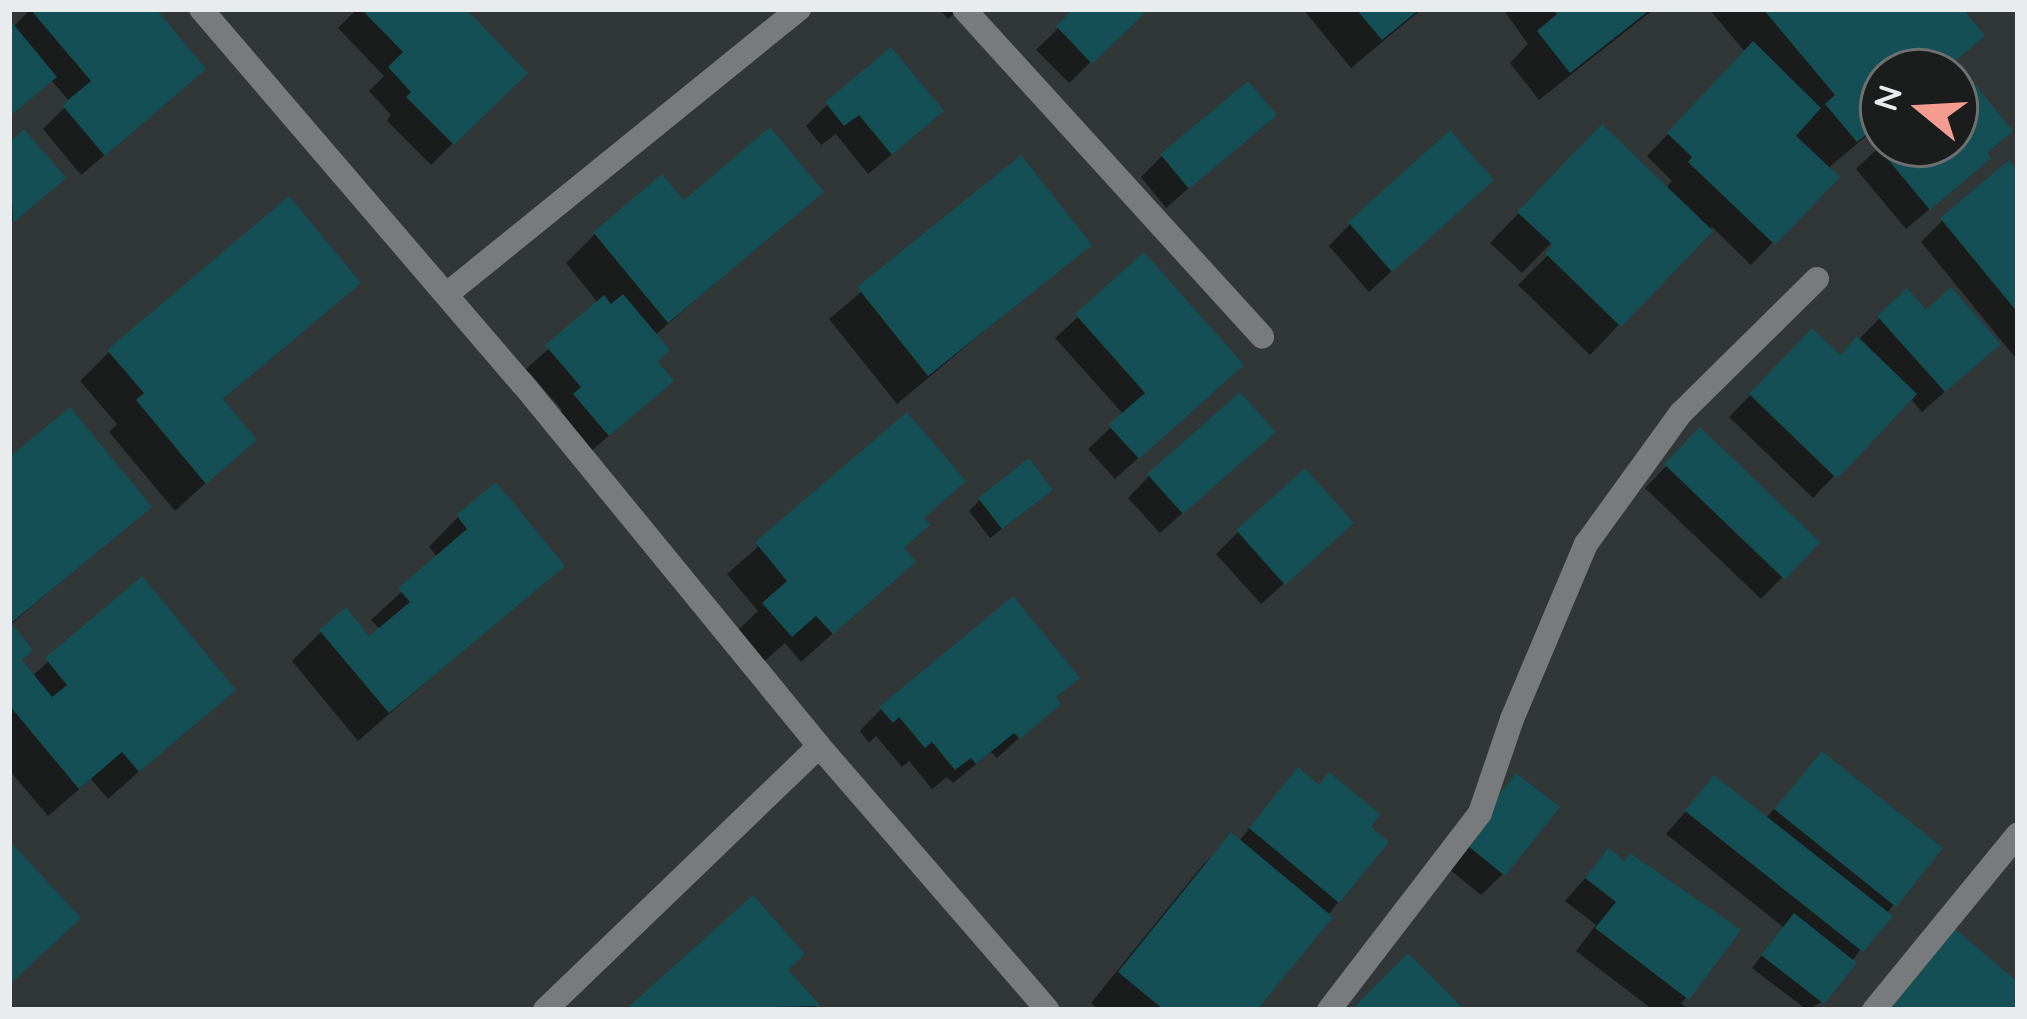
<!DOCTYPE html>
<style>
body{margin:0}
#map{position:relative;width:2027px;height:1019px;overflow:hidden;background:#313636;font-family:Quicksand,sans-serif}
div>[style]{position:absolute}
.shadow>*{inset:0;background:#0007}
.building>*{inset:0;background:#134f55}
.street>*{height:24px;margin:-12px;padding:0 12px;transform-origin:12px;border-radius:12px;background:#787a7b}
span{translate:-50% -50%;white-space:nowrap;text-align:center;line-height:1.15;-webkit-text-stroke:9px #1b1d1d;paint-order:stroke}
.frame{position:absolute;inset:0;border:12px solid #e9eced;pointer-events:none}
.north{position:absolute;left:1859px;top:48px;width:120px;height:120px;box-sizing:border-box;background:#1b1d1d;border:3px solid #6d7070;border-radius:50%;rotate:288deg;font-size:33px;font-weight:700;line-height:48px;text-align:center;color:#e9eced}
.north::after{content:'';display:block;margin:auto;width:42px;height:54px;background:#f59c91;clip-path:polygon(50% 0,100% 100%,50% 72%,0 100%)}
</style>
<div id="map">
<div class="shadow">
<i style="clip-path:polygon(31px 9px,152px 9px,181px 90px,81px 175px,43px 129px,70px 102px,50px 79px,9px 117px,9px 24px,12px 28px)"></i>
<i style="clip-path:polygon(357px 9px,461px 9px,523px 73px,431px 165px,387px 121px,391px 115px,369px 91px,384px 76px,338px 28px)"></i>
<i style="clip-path:polygon(939px 9px,959px 9px,948px 19px)"></i>
<i style="clip-path:polygon(1078px 9px,1145px 9px,1069px 83px,1036px 50px)"></i>
<i style="clip-path:polygon(1303px 9px,1422px 9px,1351px 68px)"></i>
<i style="clip-path:polygon(1503px 9px,1654px 9px,1539px 100px,1510px 63px,1528px 44px)"></i>
<i style="clip-path:polygon(1709px 9px,1967px 9px,1962px 14px,1981px 36px,1943px 72px,1883px 72px,1883px 122px,1827px 169px,1836px 177px,1751px 265px,1712px 227px,1590px 355px,1518px 285px,1558px 245px,1553px 241px,1522px 273px,1490px 243px,1572px 157px,1665px 189px,1672px 181px,1647px 156px,1746px 53px)"></i>
<i style="clip-path:polygon(1955px 84px,1985px 155px,1965px 179px,1906px 229px,1856px 169px,1883px 143px,1955px 144px)"></i>
<i style="clip-path:polygon(827px 105px,918px 133px,868px 174px,836px 134px,821px 145px,806px 126px)"></i>
<i style="clip-path:polygon(1273px 115px,1166px 208px,1141px 177px,1162px 156px)"></i>
<i style="clip-path:polygon(24px 133px,51px 189px,9px 224px,9px 146px)"></i>
<i style="clip-path:polygon(1020px 159px,1088px 244px,897px 404px,829px 319px)"></i>
<i style="clip-path:polygon(2018px 176px,2018px 361px,1921px 242px,1942px 221px)"></i>
<i style="clip-path:polygon(820px 192px,654px 336px,654px 362px,670px 381px,586px 456px,554px 418px,562px 410px,526px 369px,599px 304px,566px 263px,595px 234px,684px 205px)"></i>
<i style="clip-path:polygon(1468px 202px,1369px 292px,1329px 246px,1350px 224px)"></i>
<i style="clip-path:polygon(1144px 256px,1218px 386px,1115px 479px,1088px 449px,1124px 415px,1055px 338px)"></i>
<i style="clip-path:polygon(356px 282px,221px 401px,253px 440px,175px 511px,109px 432px,117px 424px,80px 381px,109px 352px)"></i>
<i style="clip-path:polygon(1880px 318px,1975px 365px,1922px 412px,1909px 397px,1813px 498px,1729px 417px,1812px 332px,1840px 358px)"></i>
<i style="clip-path:polygon(907px 416px,922px 520px,902px 550px,912px 562px,801px 662px,785px 643px,760px 665px,734px 634px,758px 611px,727px 574px)"></i>
<i style="clip-path:polygon(1700px 431px,1816px 542px,1761px 599px,1645px 488px)"></i>
<i style="clip-path:polygon(1250px 453px,1160px 533px,1128px 498px,1149px 476px)"></i>
<i style="clip-path:polygon(9px 461px,148px 507px,9px 626px,19px 660px,32px 676px,141px 581px,232px 690px,108px 799px,91px 779px,48px 816px,9px 770px)"></i>
<i style="clip-path:polygon(980px 500px,1038px 501px,990px 538px,969px 511px)"></i>
<i style="clip-path:polygon(458px 517px,560px 566px,358px 741px,292px 661px,321px 632px,369px 640px,381px 630px,371px 620px,438px 558px,429px 547px)"></i>
<i style="clip-path:polygon(1238px 532px,1328px 544px,1261px 604px,1216px 554px)"></i>
<i style="clip-path:polygon(1076px 677px,1054px 699px,1057px 704px,997px 758px,991px 752px,953px 783px,947px 777px,932px 789px,909px 761px,902px 767px,876px 736px,869px 743px,860px 731px,881px 709px)"></i>
<i style="clip-path:polygon(1822px 755px,1893px 905px,1822px 1002px,1807px 1010px,1752px 968px,1783px 927px,1666px 834px,1714px 779px,1765px 819px)"></i>
<i style="clip-path:polygon(1298px 771px,1385px 843px,1253px 1010px,1099px 1010px,1091px 1003px,1202px 866px,1231px 836px,1238px 842px)"></i>
<i style="clip-path:polygon(1517px 777px,1503px 874px,1481px 895px,1443px 864px)"></i>
<i style="clip-path:polygon(1608px 852px,1624px 864px,1686px 998px,1681px 1003px,1690px 1010px,1653px 1010px,1576px 951px,1596px 925px,1565px 901px)"></i>
<i style="clip-path:polygon(753px 899px,785px 971px,817px 1006px,813px 1010px,629px 1010px)"></i>
</div>
<div class="building">
<i style="clip-path:polygon(30px 9px,156px 9px,206px 69px,105px 156px,62px 105px,91px 81px)"></i>
<i style="clip-path:polygon(361px 9px,466px 9px,528px 73px,454px 145px,406px 97px,411px 92px,388px 67px,403px 52px)"></i>
<i style="clip-path:polygon(1073px 9px,1149px 9px,1092px 64px,1056px 26px)"></i>
<i style="clip-path:polygon(1356px 9px,1420px 9px,1382px 40px)"></i>
<i style="clip-path:polygon(1553px 9px,1651px 9px,1570px 73px,1537px 31px,1557px 14px)"></i>
<i style="clip-path:polygon(1763px 9px,1971px 9px,1966px 13px,1985px 36px,1942px 72px,1883px 72px,1883px 121px,1857px 142px,1825px 104px,1835px 95px)"></i>
<i style="clip-path:polygon(9px 19px,57px 77px,9px 117px)"></i>
<i style="clip-path:polygon(1753px 41px,1821px 108px,1796px 136px,1840px 177px,1775px 245px,1688px 162px,1692px 157px,1667px 133px)"></i>
<i style="clip-path:polygon(891px 47px,944px 111px,892px 155px,859px 115px,844px 126px,825px 102px)"></i>
<i style="clip-path:polygon(1965px 72px,2013px 131px,1987px 153px,1991px 158px,1930px 210px,1876px 145px,1883px 140px,1883px 144px,1955px 144px,1955px 80px)"></i>
<i style="clip-path:polygon(1248px 81px,1277px 115px,1189px 189px,1160px 154px)"></i>
<i style="clip-path:polygon(1602px 124px,1713px 231px,1621px 327px,1545px 253px,1553px 245px,1517px 212px)"></i>
<i style="clip-path:polygon(770px 127px,824px 192px,668px 323px,593px 232px,662px 174px,684px 200px)"></i>
<i style="clip-path:polygon(24px 129px,66px 178px,13px 223px,9px 142px)"></i>
<i style="clip-path:polygon(1450px 130px,1494px 180px,1392px 272px,1348px 222px)"></i>
<i style="clip-path:polygon(1021px 155px,1092px 245px,928px 376px,857px 287px)"></i>
<i style="clip-path:polygon(2009px 160px,2018px 171px,2018px 313px,1940px 218px)"></i>
<i style="clip-path:polygon(289px 196px,361px 283px,223px 399px,257px 440px,206px 484px,136px 400px,144px 393px,107px 350px)"></i>
<i style="clip-path:polygon(1144px 252px,1244px 365px,1139px 459px,1108px 425px,1145px 393px,1075px 314px)"></i>
<i style="clip-path:polygon(1951px 287px,2001px 344px,1945px 392px,1877px 316px,1907px 288px,1926px 310px)"></i>
<i style="clip-path:polygon(623px 294px,670px 350px,658px 362px,674px 381px,609px 436px,573px 394px,581px 387px,545px 345px,604px 295px,611px 304px)"></i>
<i style="clip-path:polygon(1812px 328px,1840px 355px,1857px 336px,1917px 394px,1837px 479px,1749px 394px)"></i>
<i style="clip-path:polygon(1240px 392px,1276px 432px,1183px 514px,1147px 474px)"></i>
<i style="clip-path:polygon(70px 407px,152px 507px,11px 623px,33px 650px,22px 660px,52px 697px,67px 685px,45px 658px,142px 576px,236px 690px,139px 772px,122px 752px,79px 789px,9px 705px,9px 457px)"></i>
<i style="clip-path:polygon(907px 412px,966px 481px,924px 518px,930px 525px,904px 548px,916px 562px,833px 634px,816px 616px,792px 637px,762px 603px,787px 581px,755px 542px)"></i>
<i style="clip-path:polygon(1700px 427px,1820px 542px,1785px 580px,1664px 464px)"></i>
<i style="clip-path:polygon(1029px 458px,1053px 490px,1002px 529px,978px 498px)"></i>
<i style="clip-path:polygon(1305px 468px,1354px 523px,1285px 585px,1236px 530px)"></i>
<i style="clip-path:polygon(496px 482px,565px 566px,389px 713px,319px 630px,346px 607px,369px 636px,410px 602px,398px 588px,467px 529px,456px 515px)"></i>
<i style="clip-path:polygon(1013px 596px,1080px 678px,1056px 697px,1061px 704px,1020px 739px,1014px 733px,976px 764px,971px 758px,955px 770px,932px 742px,925px 748px,899px 717px,893px 723px,879px 707px)"></i>
<i style="clip-path:polygon(1822px 751px,1943px 848px,1896px 907px,1774px 809px)"></i>
<i style="clip-path:polygon(1298px 767px,1319px 785px,1329px 772px,1380px 814px,1371px 827px,1389px 842px,1339px 903px,1249px 828px)"></i>
<i style="clip-path:polygon(1516px 773px,1560px 807px,1505px 876px,1462px 841px)"></i>
<i style="clip-path:polygon(1714px 775px,1893px 916px,1863px 952px,1685px 811px)"></i>
<i style="clip-path:polygon(1231px 832px,1333px 917px,1257px 1010px,1164px 1010px,1118px 972px)"></i>
<i style="clip-path:polygon(9px 840px,81px 918px,9px 985px)"></i>
<i style="clip-path:polygon(1608px 848px,1625px 861px,1630px 853px,1741px 930px,1689px 1000px,1595px 928px,1616px 902px,1585px 878px)"></i>
<i style="clip-path:polygon(753px 895px,805px 954px,788px 970px,821px 1006px,625px 1010px)"></i>
<i style="clip-path:polygon(1794px 913px,1857px 963px,1824px 1004px,1761px 955px)"></i>
<i style="clip-path:polygon(1955px 929px,2018px 982px,2018px 1010px,1899px 1010px,1893px 1005px)"></i>
<i style="clip-path:polygon(1408px 953px,1465px 1010px,1351px 1010px)"></i>
</div>
<div class="street">
<i style="left:201px;top:9px;width:493px;rotate:49.4deg"></i>
<i style="left:522px;top:383px;width:469px;rotate:50.7deg"></i>
<i style="left:819px;top:746px;width:349px;rotate:49.1deg"></i>
<i style="left:964px;top:9px;width:443px;rotate:47.7deg"></i>
<i style="left:447px;top:294px;width:453px;rotate:-39deg"></i>
<i style="left:545px;top:1010px;width:380px;rotate:-43.9deg"></i>
<i style="left:1329px;top:1010px;width:248px;rotate:-52.5deg"></i>
<i style="left:1480px;top:813px;width:99px;rotate:-71.2deg"></i>
<i style="left:1512px;top:719px;width:190px;rotate:-67.1deg"></i>
<i style="left:1586px;top:544px;width:162px;rotate:-54.1deg"></i>
<i style="left:1681px;top:413px;width:191px;rotate:-44.6deg"></i>
<i style="left:1874px;top:1010px;width:227px;rotate:-50.7deg"></i>
</div>
<div class="frame"></div>
<div class="north">N</div>
</div>
